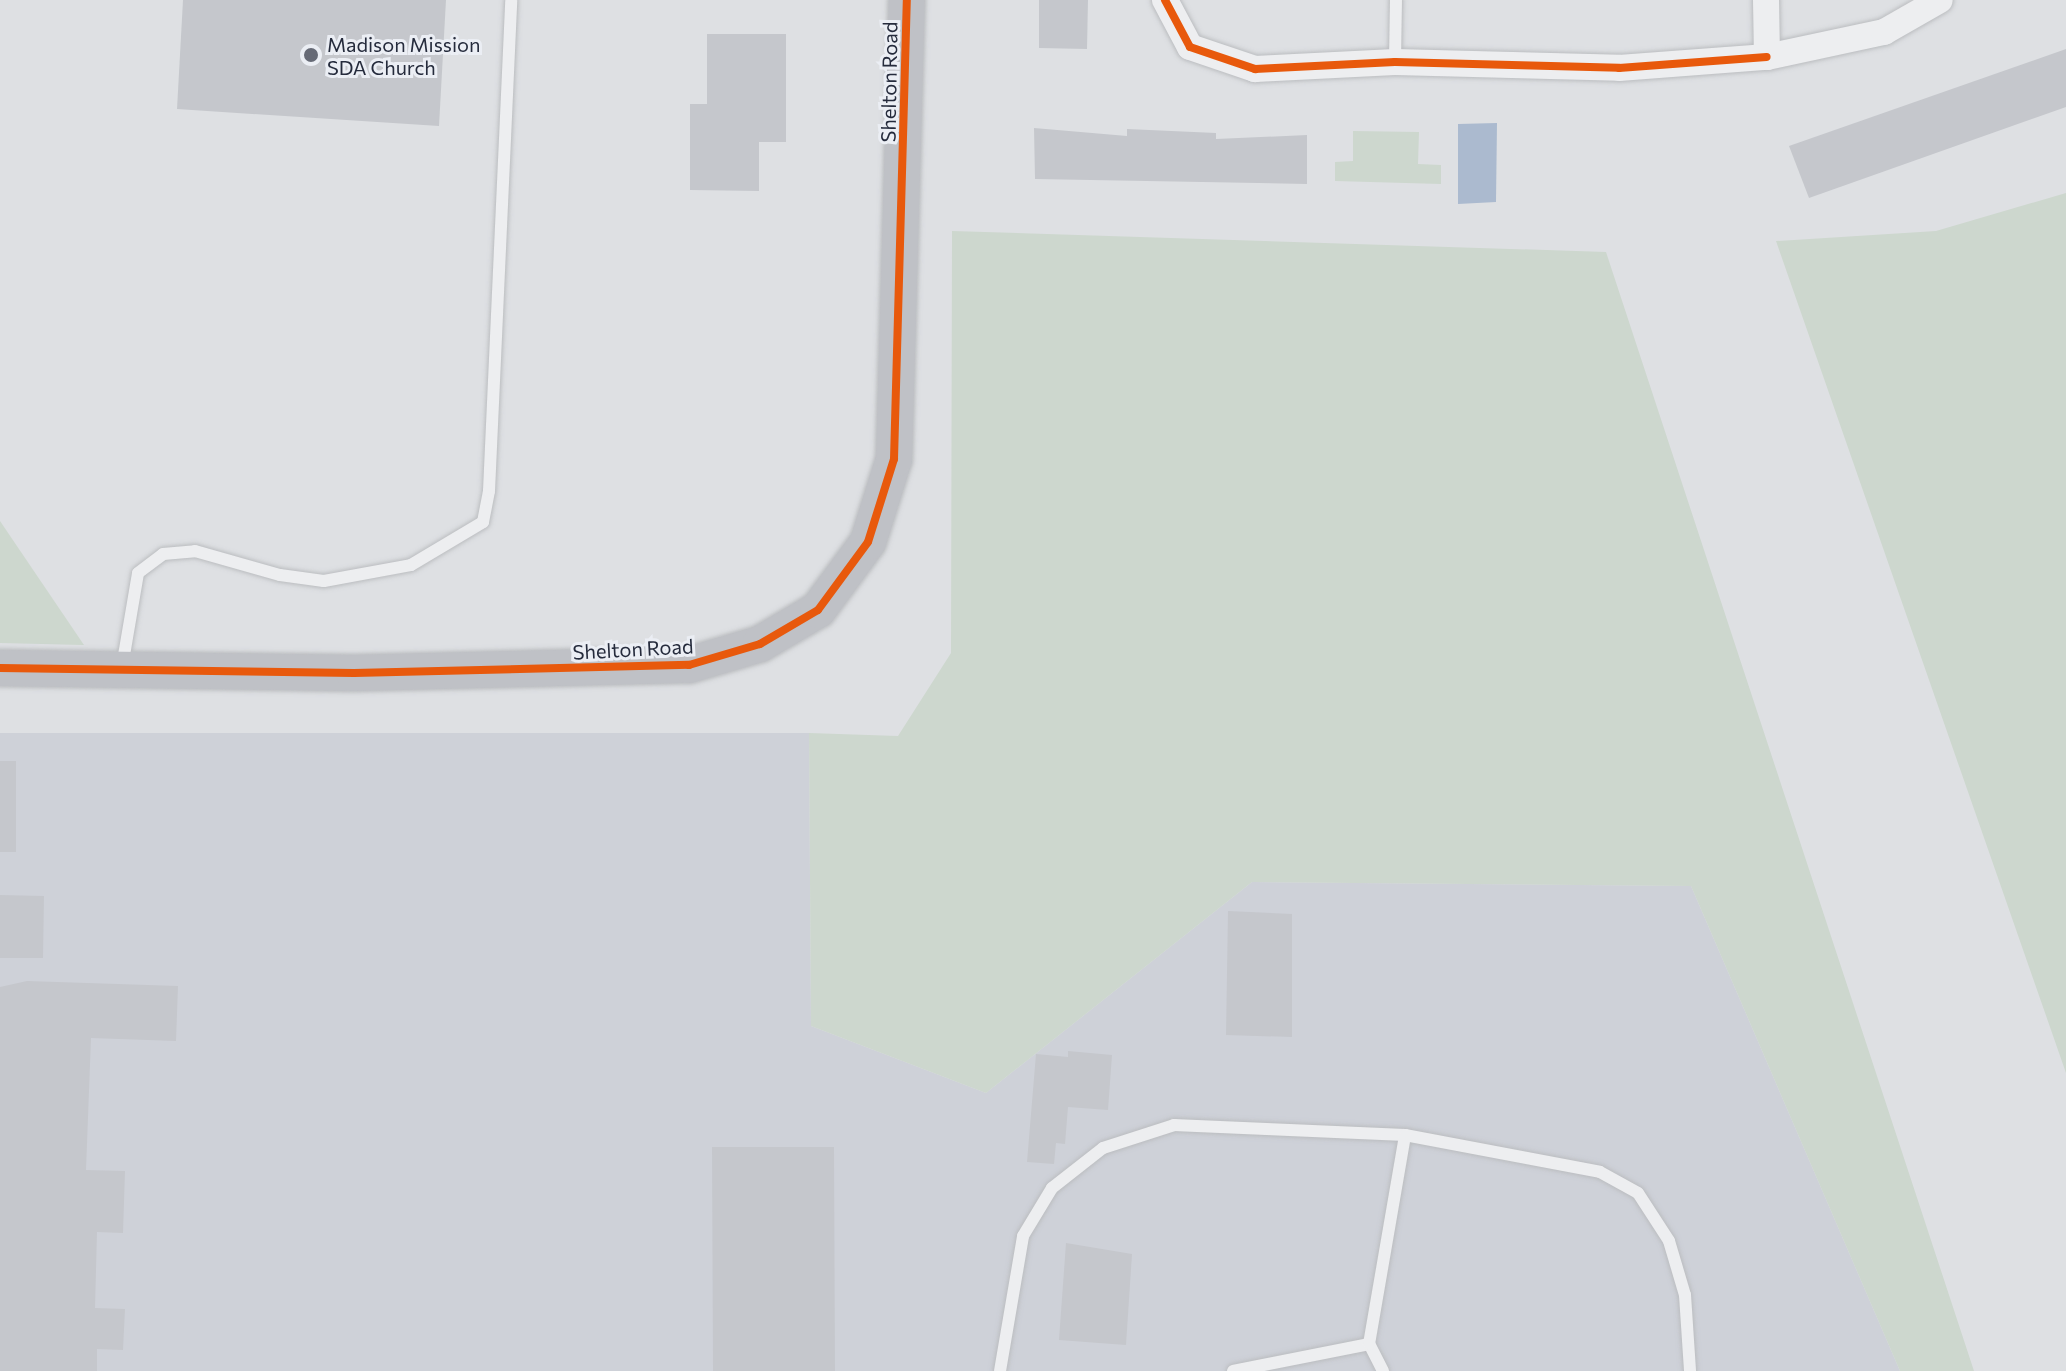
<!DOCTYPE html>
<style>
body{margin:0}
#map{position:relative;width:2066px;height:1371px;overflow:hidden;background:#dee0e3;font-family:Commissioner,sans-serif}
div>[style]{position:absolute}
.built>*{inset:0;background:#ced1d8}
.green>*{inset:0;background:#cdd7ce}
.water>*{inset:0;background:#abbacf}
.building>*{inset:0;background:#c5c7cc}
.roads{filter:drop-shadow(0 0 2px #bbbdc0) drop-shadow(0 0 2px #bbbdc0)}
.lane>*{height:12px;margin:-6px;padding:0 6px;transform-origin:6px;border-radius:6px;background:#edeef0}
.street>*{height:26px;margin:-13px;padding:0 13px;transform-origin:13px;border-radius:13px;background:#edeef0}
.secondary>*{height:36px;margin:-18px;padding:0 18px;transform-origin:18px;border-radius:18px;background:#bfc1c6}
.cycleway>*{height:8px;margin:-4px;padding:0 4px;transform-origin:4px;border-radius:4px;background:#e8590c}
.dots>*{width:22px;height:22px;translate:-50% -50%;box-sizing:border-box;border:4px solid #ebeef4;border-radius:50%}
span{translate:-50% -50%;white-space:nowrap;text-align:center;line-height:1.15;-webkit-text-stroke:6px #ebeef4;paint-order:stroke}
.poi-label{font-size:20px;color:#252b3c}
.left{translate:0 -50%;text-align:left}
.street-label{font-size:20px;color:#252b3c}
</style>
<div id="map">
<div class="built">
<i style="clip-path:polygon(0 733px,809px 733px,811px 1026px,986px 1093px,1252px 882px,1691px 886px,1900px 1371px,0 1371px)"></i>
</div>
<div class="green">
<i style="clip-path:polygon(1353px 131px,1419px 132px,1418px 164px,1441px 165px,1441px 184px,1335px 181px,1335px 162px,1353px 161px)"></i>
<i style="clip-path:polygon(2066px 193px,2066px 1073px,1776px 241px,1936px 231px)"></i>
<i style="clip-path:polygon(952px 231px,1606px 252px,1974px 1371px,1900px 1371px,1691px 886px,1252px 882px,986px 1093px,811px 1026px,809px 733px,898px 736px,951px 653px)"></i>
<i style="clip-path:polygon(0 521px,84px 645px,0 643px)"></i>
</div>
<div class="water">
<i style="clip-path:polygon(1497px 123px,1496px 202px,1458px 204px,1458px 124px)"></i>
</div>
<div class="building">
<i style="clip-path:polygon(183px 0,446px 0,439px 126px,177px 109px)"></i>
<i style="clip-path:polygon(1039px 0,1088px 0,1087px 49px,1039px 48px)"></i>
<i style="clip-path:polygon(707px 34px,786px 34px,786px 142px,759px 142px,759px 191px,690px 190px,690px 104px,707px 104px)"></i>
<i style="clip-path:polygon(2066px 49px,2066px 107px,1809px 198px,1789px 146px)"></i>
<i style="clip-path:polygon(1034px 128px,1127px 136px,1127px 129px,1216px 133px,1216px 139px,1307px 135px,1307px 184px,1035px 179px)"></i>
<i style="clip-path:polygon(0 761px,16px 761px,16px 852px,0 852px)"></i>
<i style="clip-path:polygon(0 895px,44px 896px,43px 958px,0 958px)"></i>
<i style="clip-path:polygon(1228px 911px,1292px 914px,1292px 1037px,1226px 1035px)"></i>
<i style="clip-path:polygon(27px 981px,178px 986px,176px 1041px,91px 1038px,86px 1170px,125px 1171px,123px 1233px,97px 1232px,95px 1308px,125px 1309px,123px 1350px,97px 1349px,97px 1371px,0 1371px,0 987px)"></i>
<i style="clip-path:polygon(1068px 1051px,1112px 1055px,1108px 1110px,1068px 1107px,1065px 1144px,1056px 1143px,1054px 1164px,1027px 1162px,1036px 1054px,1068px 1057px)"></i>
<i style="clip-path:polygon(712px 1147px,834px 1147px,835px 1371px,713px 1371px)"></i>
<i style="clip-path:polygon(1066px 1243px,1132px 1254px,1126px 1345px,1059px 1340px)"></i>
</div>
<div class="roads">
<div class="lane">
<i style="left:1395px;top:62px;width:62px;rotate:-89.1deg"></i>
<i style="left:122px;top:667px;width:95px;rotate:-80.3deg"></i>
<i style="left:138px;top:573px;width:31px;rotate:-37deg"></i>
<i style="left:163px;top:554px;width:32px;rotate:-5deg"></i>
<i style="left:195px;top:551px;width:88px;rotate:15.8deg"></i>
<i style="left:280px;top:575px;width:44px;rotate:7.8deg"></i>
<i style="left:324px;top:581px;width:88px;rotate:-10.4deg"></i>
<i style="left:411px;top:565px;width:84px;rotate:-30.8deg"></i>
<i style="left:483px;top:522px;width:32px;rotate:-79deg"></i>
<i style="left:489px;top:491px;width:491px;rotate:-87.4deg"></i>
<i style="left:1000px;top:1371px;width:137px;rotate:-80.3deg"></i>
<i style="left:1023px;top:1236px;width:56px;rotate:-58.9deg"></i>
<i style="left:1052px;top:1188px;width:65px;rotate:-38.1deg"></i>
<i style="left:1103px;top:1148px;width:75px;rotate:-17.9deg"></i>
<i style="left:1174px;top:1125px;width:231px;rotate:2.5deg"></i>
<i style="left:1405px;top:1135px;width:198px;rotate:10.7deg"></i>
<i style="left:1600px;top:1172px;width:43px;rotate:28.9deg"></i>
<i style="left:1638px;top:1193px;width:57px;rotate:57.1deg"></i>
<i style="left:1669px;top:1241px;width:56px;rotate:73.5deg"></i>
<i style="left:1685px;top:1295px;width:76px;rotate:86.2deg"></i>
<i style="left:1233px;top:1371px;width:139px;rotate:-11.2deg"></i>
<i style="left:1383px;top:1371px;width:30px;rotate:-117deg"></i>
<i style="left:1369px;top:1344px;width:212px;rotate:-80.2deg"></i>
</div>
<div class="street">
<i style="left:1165px;top:0;width:53px;rotate:62deg"></i>
<i style="left:1190px;top:47px;width:69px;rotate:18.7deg"></i>
<i style="left:1255px;top:69px;width:140px;rotate:-2.9deg"></i>
<i style="left:1395px;top:62px;width:224px;rotate:1.5deg"></i>
<i style="left:1619px;top:68px;width:148px;rotate:-4.3deg"></i>
<i style="left:1766px;top:0;width:57px;rotate:89deg"></i>
<i style="left:1767px;top:57px;width:120px;rotate:-12.1deg"></i>
<i style="left:1884px;top:32px;width:64px;rotate:-29.7deg"></i>
</div>
<div class="secondary">
<i style="left:0;top:668px;width:354px;rotate:0.8deg"></i>
<i style="left:354px;top:673px;width:335px;rotate:-1.4deg"></i>
<i style="left:689px;top:665px;width:74px;rotate:-16.5deg"></i>
<i style="left:760px;top:644px;width:67px;rotate:-30.4deg"></i>
<i style="left:818px;top:610px;width:84px;rotate:-53.7deg"></i>
<i style="left:868px;top:542px;width:87px;rotate:-72.6deg"></i>
<i style="left:894px;top:459px;width:459px;rotate:-88.4deg"></i>
</div>
</div>
<div class="cycleway">
<i style="left:1165px;top:0;width:53px;rotate:62deg"></i>
<i style="left:1190px;top:47px;width:69px;rotate:18.7deg"></i>
<i style="left:1255px;top:69px;width:140px;rotate:-2.9deg"></i>
<i style="left:1395px;top:62px;width:224px;rotate:1.5deg"></i>
<i style="left:1619px;top:68px;width:148px;rotate:-4.3deg"></i>
<i style="left:0;top:668px;width:354px;rotate:0.8deg"></i>
<i style="left:354px;top:673px;width:335px;rotate:-1.4deg"></i>
<i style="left:689px;top:665px;width:74px;rotate:-16.5deg"></i>
<i style="left:760px;top:644px;width:67px;rotate:-30.4deg"></i>
<i style="left:818px;top:610px;width:84px;rotate:-53.7deg"></i>
<i style="left:868px;top:542px;width:87px;rotate:-72.6deg"></i>
<i style="left:894px;top:459px;width:459px;rotate:-88.4deg"></i>
</div>
<div class="dots">
<i style="left:311px;top:55px;background:#666a76"></i>
</div>
<div class="poi-label">
<span class="left" style="left:327px;top:56px">Madison Mission<br>SDA Church</span>
</div>
<div class="street-label">
<span style="left:889px;top:82px;rotate:-89deg">Shelton Road</span>
<span style="left:633px;top:649px;rotate:-3deg">Shelton Road</span>
</div>
</div>
